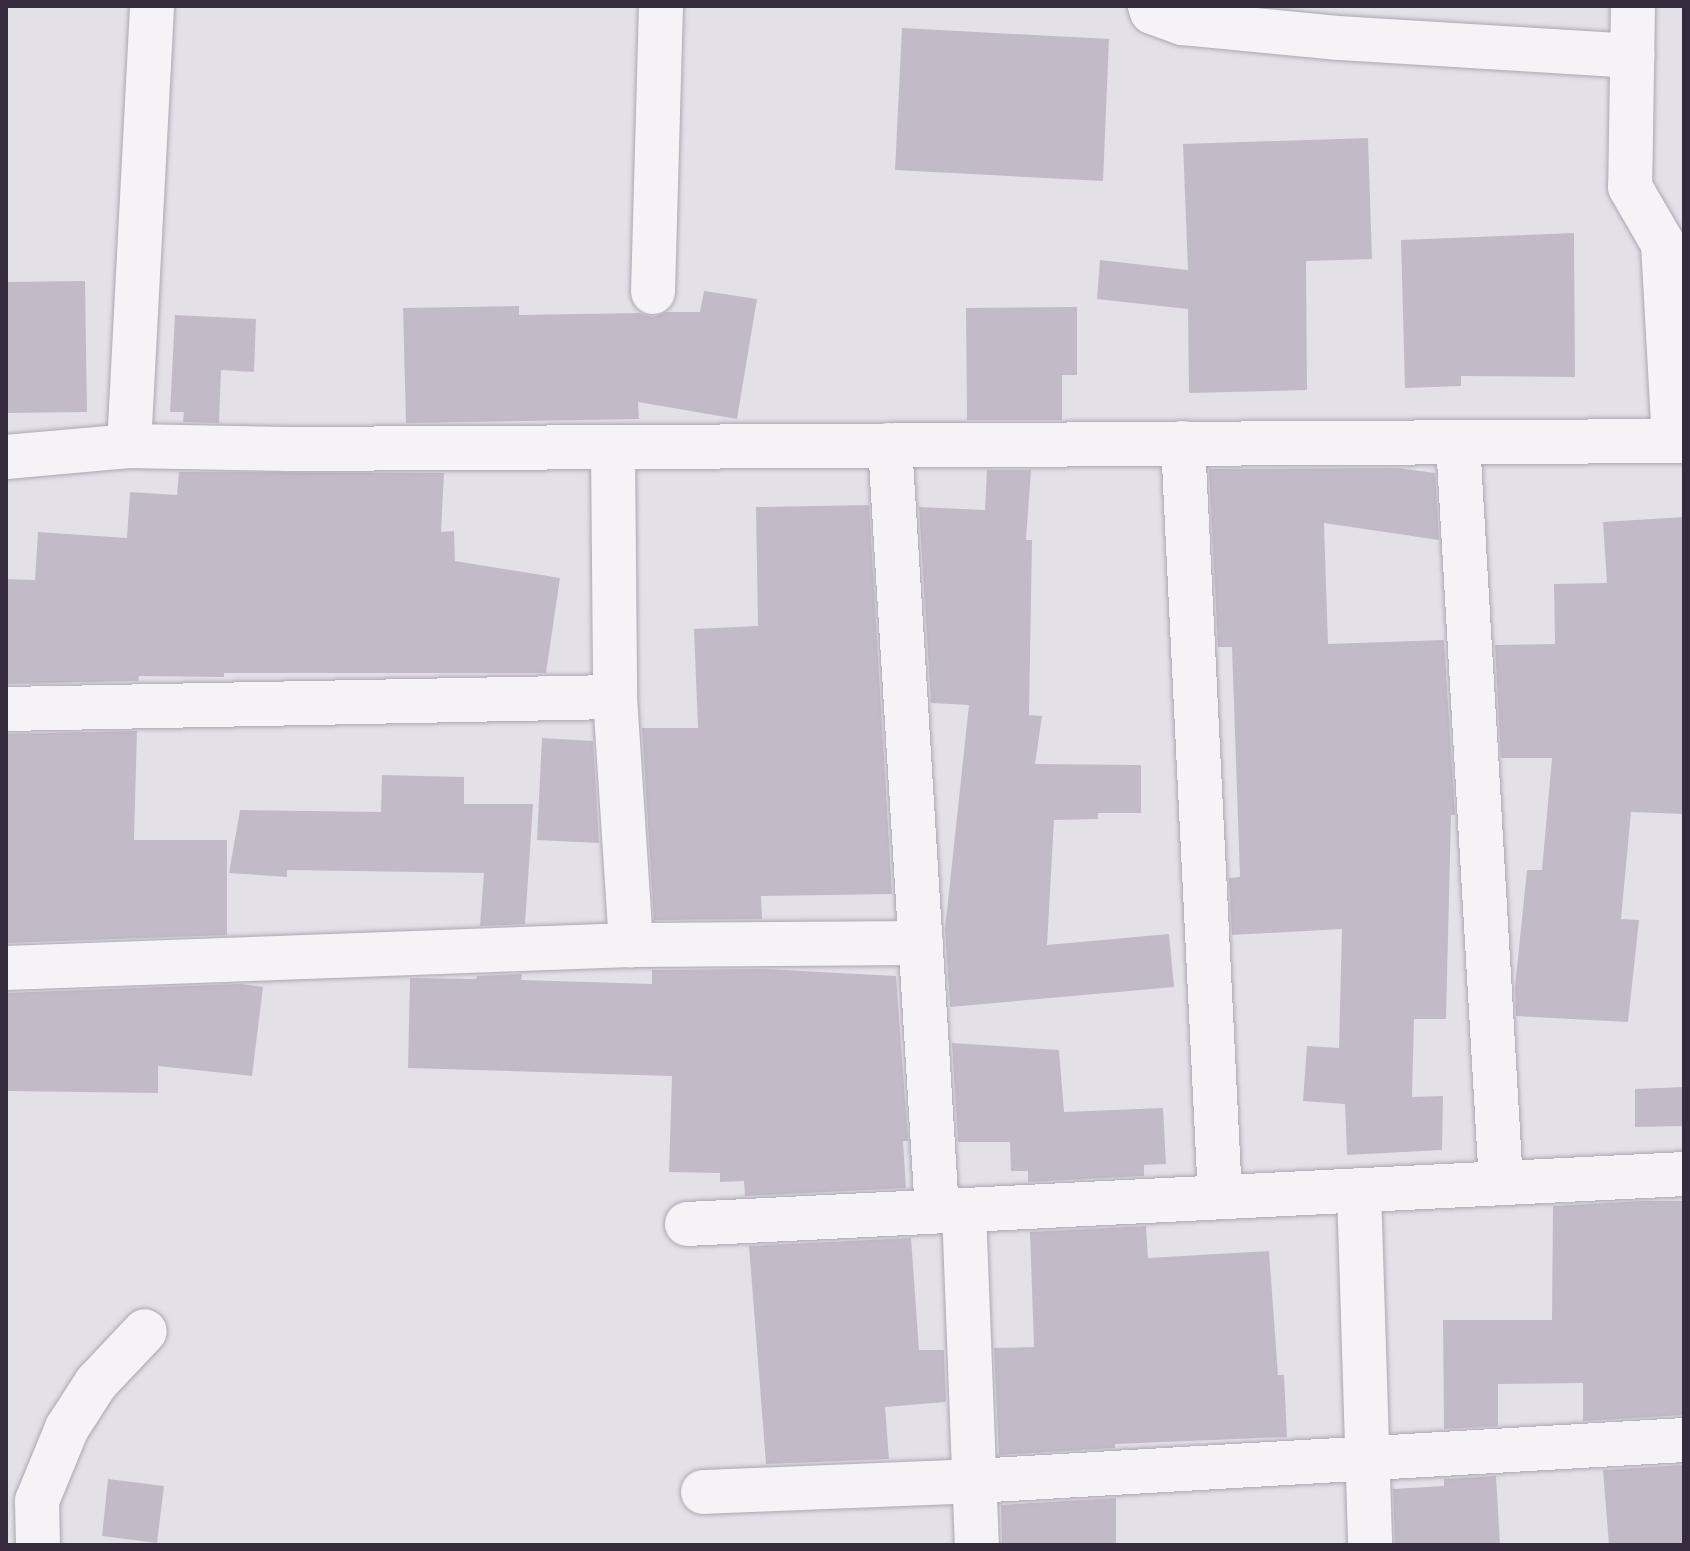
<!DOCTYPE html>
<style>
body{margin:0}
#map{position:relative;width:1690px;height:1551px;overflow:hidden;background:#e4e0e8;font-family:"PT Sans",sans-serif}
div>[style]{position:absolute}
.building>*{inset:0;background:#c2bbc7}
.roads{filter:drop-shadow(0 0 2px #aca6b2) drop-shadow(0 0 2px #aca6b2)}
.minor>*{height:44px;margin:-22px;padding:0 22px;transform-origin:22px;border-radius:22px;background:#f5f3f7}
span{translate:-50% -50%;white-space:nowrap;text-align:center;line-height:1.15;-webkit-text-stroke:6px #f3f0f6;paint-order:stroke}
.frame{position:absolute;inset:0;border:8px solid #352a3e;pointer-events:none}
</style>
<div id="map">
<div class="building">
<i style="clip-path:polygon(902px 28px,1109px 39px,1103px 181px,895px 170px)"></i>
<i style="clip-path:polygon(1368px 138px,1372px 259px,1306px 261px,1307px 390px,1189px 393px,1188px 309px,1097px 299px,1100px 260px,1188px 270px,1183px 144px)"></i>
<i style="clip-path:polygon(1574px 233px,1575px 377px,1461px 376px,1461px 386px,1405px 388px,1401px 240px)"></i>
<i style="clip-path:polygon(85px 281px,87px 412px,6px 413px,6px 282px)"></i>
<i style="clip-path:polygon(704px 291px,757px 299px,737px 419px,638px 402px,639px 419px,406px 423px,403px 308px,519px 306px,519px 315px,639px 313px,653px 317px,667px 312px,700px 312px)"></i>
<i style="clip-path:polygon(1077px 307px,1077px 375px,1062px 375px,1062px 420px,967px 420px,966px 308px)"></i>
<i style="clip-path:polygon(175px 315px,256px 319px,254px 372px,221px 370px,219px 423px,183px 422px,184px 412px,170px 412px)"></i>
<i style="clip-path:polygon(1398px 468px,1435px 473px,1439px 540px,1324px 523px,1328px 644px,1444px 640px,1455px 815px,1451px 815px,1446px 1019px,1414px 1019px,1412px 1097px,1443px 1096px,1442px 1150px,1347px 1155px,1345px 1104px,1303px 1101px,1307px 1046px,1339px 1048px,1342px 929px,1232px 935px,1229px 878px,1240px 877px,1232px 647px,1218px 647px,1209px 469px)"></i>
<i style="clip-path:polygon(987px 470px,1031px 470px,1026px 540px,1032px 540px,1029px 715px,1042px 716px,1035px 764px,1141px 765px,1141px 813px,1098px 813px,1098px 819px,1054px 820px,1047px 945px,1169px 934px,1174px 987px,950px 1007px,945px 929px,969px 705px,931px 703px,919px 507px,985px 510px)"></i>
<i style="clip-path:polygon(179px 472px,444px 473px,441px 532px,454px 531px,455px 561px,560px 578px,546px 673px,224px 673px,224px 677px,139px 676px,138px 681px,6px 684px,6px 579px,35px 580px,38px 532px,127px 538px,130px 492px,177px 495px)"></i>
<i style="clip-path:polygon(869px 505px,892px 894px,761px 896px,762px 919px,654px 920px,642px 728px,698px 728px,694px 629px,758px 626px,756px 507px)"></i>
<i style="clip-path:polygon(1684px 517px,1684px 814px,1631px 812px,1621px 919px,1639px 920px,1628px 1022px,1516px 1016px,1515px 987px,1527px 870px,1542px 870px,1552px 758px,1501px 758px,1495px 645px,1555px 644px,1554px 584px,1607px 583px,1603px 522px)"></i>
<i style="clip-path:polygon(137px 731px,134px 840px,227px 840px,227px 935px,6px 943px,6px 734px)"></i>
<i style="clip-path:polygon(542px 738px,593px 741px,599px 843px,537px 840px)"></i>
<i style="clip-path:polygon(382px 775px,464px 777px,464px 804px,533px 804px,525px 924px,480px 926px,484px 873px,287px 870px,287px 877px,229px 873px,240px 810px,381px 812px)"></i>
<i style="clip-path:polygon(764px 969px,896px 976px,908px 1141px,903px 1141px,906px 1188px,745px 1196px,744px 1181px,720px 1182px,720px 1173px,669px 1172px,672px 1076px,408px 1068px,410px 978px,476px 979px,477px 976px,522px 974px,521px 980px,652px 984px,652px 970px)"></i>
<i style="clip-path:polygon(240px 984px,263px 987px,252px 1076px,158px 1066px,158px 1093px,6px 1091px,6px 993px)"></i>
<i style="clip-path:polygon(952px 1043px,1059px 1050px,1064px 1112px,1163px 1108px,1166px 1164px,1144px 1165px,1144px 1176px,1028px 1182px,1028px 1171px,1011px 1171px,1010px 1142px,958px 1142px)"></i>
<i style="clip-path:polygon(1684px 1087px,1684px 1126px,1635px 1127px,1635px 1089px)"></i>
<i style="clip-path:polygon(1643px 1201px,1684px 1201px,1684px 1415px,1583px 1421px,1583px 1383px,1498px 1384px,1498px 1426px,1444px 1429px,1443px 1320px,1552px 1320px,1553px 1206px)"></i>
<i style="clip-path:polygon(1146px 1226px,1148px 1258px,1269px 1251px,1278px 1375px,1284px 1375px,1287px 1437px,1115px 1444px,1115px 1448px,999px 1455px,994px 1348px,1034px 1347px,1030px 1232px)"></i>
<i style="clip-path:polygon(911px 1238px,919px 1350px,944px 1350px,946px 1402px,885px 1407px,889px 1459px,766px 1464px,749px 1246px)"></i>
<i style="clip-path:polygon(1684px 1465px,1684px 1545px,1609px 1545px,1603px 1470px)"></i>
<i style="clip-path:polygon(1496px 1476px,1500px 1545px,1395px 1545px,1393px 1489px,1444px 1486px,1444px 1479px)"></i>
<i style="clip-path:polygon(108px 1479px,164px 1486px,157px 1543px,102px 1536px)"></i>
<i style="clip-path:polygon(1116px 1498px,1116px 1545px,1002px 1545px,1001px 1505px)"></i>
</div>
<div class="roads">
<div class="minor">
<i style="left:1150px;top:6px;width:6px;rotate:72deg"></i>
<i style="left:1152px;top:12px;width:33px;rotate:20deg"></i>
<i style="left:1183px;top:23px;width:157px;rotate:5.5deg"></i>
<i style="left:1339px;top:38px;width:294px;rotate:3.5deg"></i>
<i style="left:1633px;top:6px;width:181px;rotate:90.9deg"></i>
<i style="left:1630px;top:187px;width:66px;rotate:59.9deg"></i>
<i style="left:1663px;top:244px;width:197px;rotate:86.8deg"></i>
<i style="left:653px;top:292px;width:286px;rotate:-88.4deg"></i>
<i style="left:1458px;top:442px;width:742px;rotate:86.68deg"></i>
<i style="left:1183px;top:443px;width:755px;rotate:87.19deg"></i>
<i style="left:890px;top:445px;width:767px;rotate:86.49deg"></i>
<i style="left:129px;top:446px;width:441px;rotate:-87deg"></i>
<i style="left:613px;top:447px;width:250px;rotate:89.5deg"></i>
<i style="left:615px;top:697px;width:249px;rotate:86.3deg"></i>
<i style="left:6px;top:457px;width:123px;rotate:-5.1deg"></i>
<i style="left:129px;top:446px;width:159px;rotate:1.1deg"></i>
<i style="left:288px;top:449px;width:1396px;rotate:-0.33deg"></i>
<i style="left:6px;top:709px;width:609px;rotate:-1.13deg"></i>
<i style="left:6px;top:968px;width:625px;rotate:-2.11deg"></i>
<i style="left:631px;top:945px;width:290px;rotate:-0.4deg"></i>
<i style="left:1359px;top:1190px;width:355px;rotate:88.2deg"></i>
<i style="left:964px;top:1210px;width:335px;rotate:87.8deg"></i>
<i style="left:687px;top:1224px;width:998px;rotate:-2.87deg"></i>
<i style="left:703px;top:1492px;width:272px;rotate:-2.3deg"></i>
<i style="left:975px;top:1481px;width:710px;rotate:-3.31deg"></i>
<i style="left:38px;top:1545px;width:44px;rotate:-91.3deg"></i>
<i style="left:37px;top:1501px;width:79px;rotate:-67.7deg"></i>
<i style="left:67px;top:1428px;width:54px;rotate:-57.2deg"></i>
<i style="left:96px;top:1383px;width:71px;rotate:-46.7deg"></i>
</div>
</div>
<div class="frame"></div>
</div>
